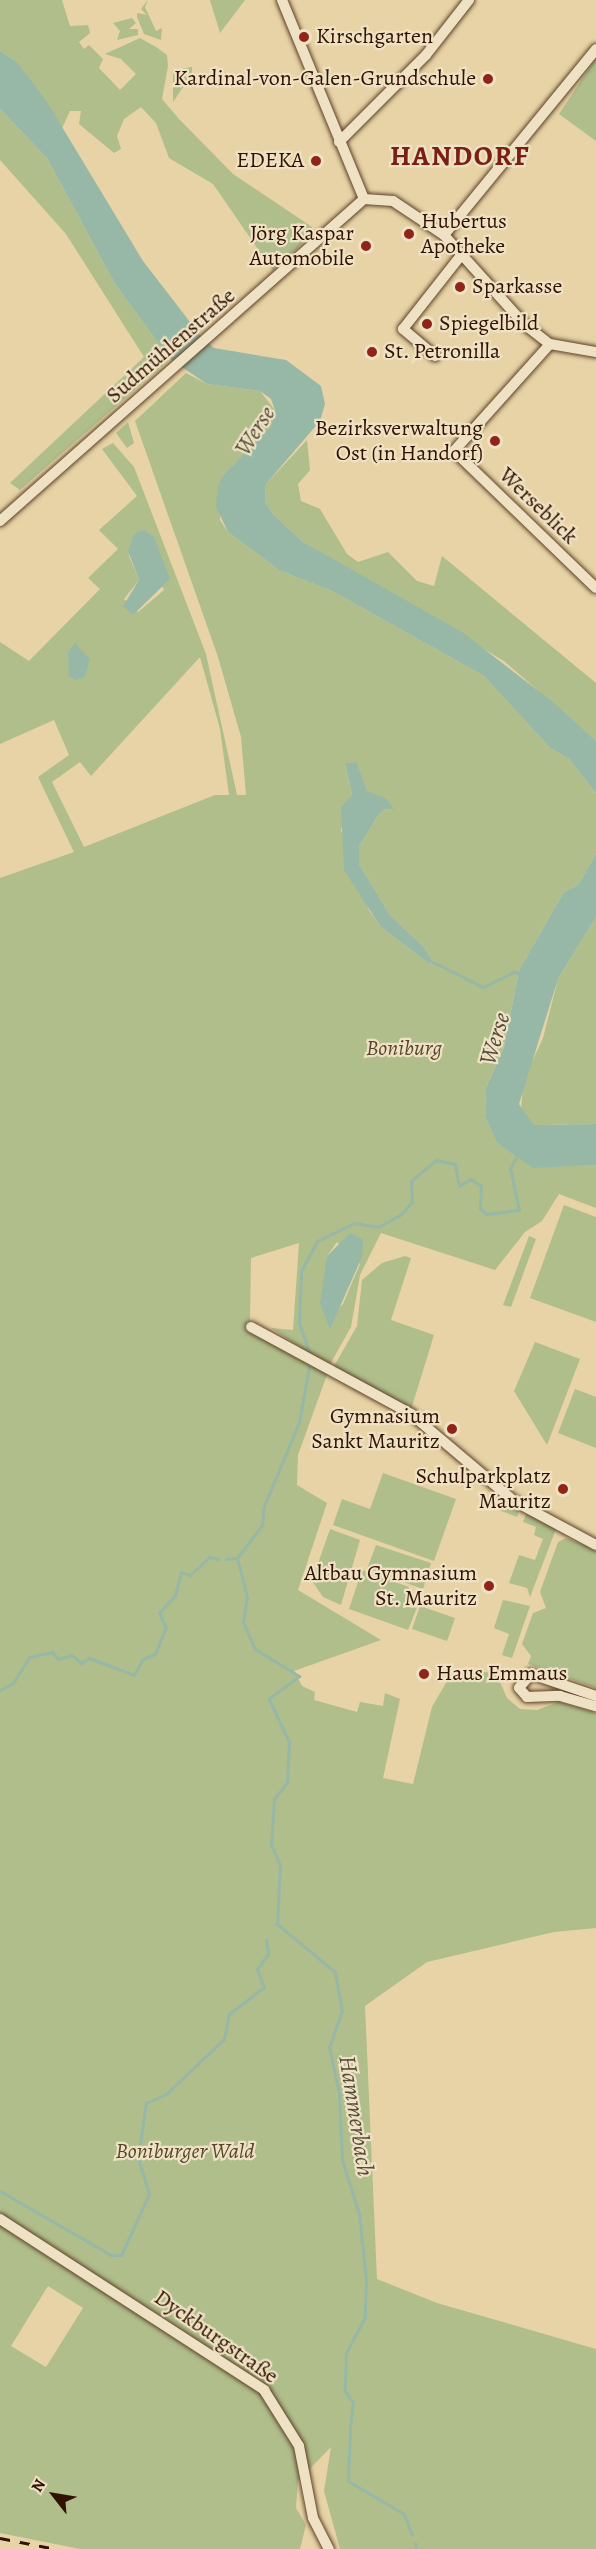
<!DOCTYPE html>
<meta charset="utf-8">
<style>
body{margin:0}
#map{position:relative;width:596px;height:2549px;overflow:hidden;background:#e7d3a5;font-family:Alegreya,serif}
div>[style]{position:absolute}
.green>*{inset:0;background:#afbe8b}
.water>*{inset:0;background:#97b8a6}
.stream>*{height:3px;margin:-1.5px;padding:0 1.5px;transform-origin:1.5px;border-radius:1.5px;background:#97b8a6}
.roads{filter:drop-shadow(0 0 2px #5e4229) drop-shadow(0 0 2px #5e4229)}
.minor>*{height:10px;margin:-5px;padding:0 5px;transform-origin:5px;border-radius:5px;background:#efe2c4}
.rail>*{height:3px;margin-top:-1.5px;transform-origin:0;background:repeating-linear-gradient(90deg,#311200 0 10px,transparent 0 20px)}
.dots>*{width:16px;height:16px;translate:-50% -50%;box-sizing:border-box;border:3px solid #efe2c4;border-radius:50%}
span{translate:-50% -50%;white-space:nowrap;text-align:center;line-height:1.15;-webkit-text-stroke:4.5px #efe2c4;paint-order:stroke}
.poi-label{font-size:22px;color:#311200}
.left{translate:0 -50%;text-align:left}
.right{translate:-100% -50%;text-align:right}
.street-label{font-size:22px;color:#311200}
.park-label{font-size:22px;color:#57462a;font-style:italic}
.water-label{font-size:24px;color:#554c3a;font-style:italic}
.district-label{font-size:28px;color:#7a1f14;font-weight:700;letter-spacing:1.5px}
.north{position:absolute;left:24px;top:2465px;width:60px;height:60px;-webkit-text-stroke:4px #efe2c4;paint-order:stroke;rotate:301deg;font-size:16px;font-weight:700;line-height:24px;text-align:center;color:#311200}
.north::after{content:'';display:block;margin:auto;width:21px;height:27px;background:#311200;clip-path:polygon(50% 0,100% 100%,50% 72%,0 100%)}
</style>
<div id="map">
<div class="green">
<i style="clip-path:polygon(0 0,62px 0,70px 26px,88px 25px,90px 33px,79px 42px,84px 49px,89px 45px,103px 59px,99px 68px,120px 90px,136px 74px,121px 59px,105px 54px,140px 38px,156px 47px,167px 55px,168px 66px,162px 99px,179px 119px,233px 174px,312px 227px,312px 234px,273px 271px,213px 184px,169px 158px,156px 123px,141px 107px,124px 119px,117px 136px,121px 149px,114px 153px,79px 124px,81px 111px,70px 111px,62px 128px,17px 62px,0 51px)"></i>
<i style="clip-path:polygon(148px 0,145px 7px,156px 31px,162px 28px,161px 40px,144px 34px,137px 17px,137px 13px,147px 15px,141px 9px)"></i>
<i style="clip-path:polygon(210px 0,245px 0,220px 33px)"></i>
<i style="clip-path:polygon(132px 18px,136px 23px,129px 29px,138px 29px,138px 35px,117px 40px,120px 31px,113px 23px)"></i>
<i style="clip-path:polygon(596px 58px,596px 141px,559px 114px)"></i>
<i style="clip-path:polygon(192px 67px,192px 74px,173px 102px,173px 70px)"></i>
<i style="clip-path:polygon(0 109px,47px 158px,115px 284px,170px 359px,20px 490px,10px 483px,144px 357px,66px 234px,0 160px)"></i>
<i style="clip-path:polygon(evenodd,186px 373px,207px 384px,260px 391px,275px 410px,271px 426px,223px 475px,220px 520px,228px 532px,279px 570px,334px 592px,484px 676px,550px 748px,569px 759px,596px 793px,596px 854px,578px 885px,564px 892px,519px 970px,504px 1046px,486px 1088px,485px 1117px,497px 1143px,533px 1167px,596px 1165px,596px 1208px,559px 1194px,542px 1221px,525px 1232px,495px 1270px,381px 1233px,360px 1275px,351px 1327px,329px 1366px,271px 1328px,293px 1330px,299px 1243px,251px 1258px,250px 1320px,328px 1372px,298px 1455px,297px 1485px,327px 1503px,298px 1590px,381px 1640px,294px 1671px,302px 1686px,315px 1692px,314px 1700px,357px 1712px,360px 1702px,383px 1706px,385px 1693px,400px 1699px,383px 1778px,413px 1784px,432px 1707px,454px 1669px,496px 1673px,507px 1698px,520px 1709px,537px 1710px,559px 1702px,596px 1713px,596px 1928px,554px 1932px,427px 1962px,365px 2006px,377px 2279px,437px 2303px,596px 2349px,596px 2549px,340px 2549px,324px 2491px,331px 2447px,298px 2481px,296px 2508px,306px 2525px,300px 2549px,80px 2549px,0 2533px,0 878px,74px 852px,38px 777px,69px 755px,54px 720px,0 744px,0 642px,29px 661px,100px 589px,88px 578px,118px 549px,99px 530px,137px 496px,102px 449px,113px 443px,134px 467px,206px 654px,237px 795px,246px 795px,241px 737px,218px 657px,135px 421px,186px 373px,134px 534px,164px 590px,138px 612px,124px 599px,139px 580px,129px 556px,134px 534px,186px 373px,200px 657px,220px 729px,229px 795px,215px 795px,84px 847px,52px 782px,80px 762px,91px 776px,200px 657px,186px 373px,345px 765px,367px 792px,394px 810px,384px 809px,377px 817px,359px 847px,359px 864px,390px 915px,424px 947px,433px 962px,429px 964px,380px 926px,369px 910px,341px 830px,352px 795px,345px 765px,186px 373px,337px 1242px,360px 1264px,343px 1304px,336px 1310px,323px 1309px,327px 1256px,337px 1242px,186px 373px,48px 2286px,83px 2308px,46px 2367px,11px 2346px,48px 2286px)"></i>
<i style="clip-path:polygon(128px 422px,134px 443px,127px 448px,116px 433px)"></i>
<i style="clip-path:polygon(307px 440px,310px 470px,298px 484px,301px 501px,320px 509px,347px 554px,358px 562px,388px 552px,417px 581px,434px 586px,442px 556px,596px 683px,596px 741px,504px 661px,303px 542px,274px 515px,265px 502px,266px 484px)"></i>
<i style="clip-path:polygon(596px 917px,596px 1124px,534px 1125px,521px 1113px,523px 1081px,543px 1038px,558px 979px)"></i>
<i style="clip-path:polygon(564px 1205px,596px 1217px,596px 1322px,530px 1298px)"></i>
<i style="clip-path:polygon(529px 1236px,536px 1239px,511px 1307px,503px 1305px)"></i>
<i style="clip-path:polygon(405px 1256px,411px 1258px,391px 1320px,434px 1335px,410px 1413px,333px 1368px,357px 1326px,362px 1280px,382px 1263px)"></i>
<i style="clip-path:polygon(535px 1342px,580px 1359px,547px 1445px,514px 1391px)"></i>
<i style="clip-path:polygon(575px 1389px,596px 1397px,596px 1448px,558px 1433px)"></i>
<i style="clip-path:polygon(383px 1473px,456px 1499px,434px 1561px,333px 1525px,342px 1499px,370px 1509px)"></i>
<i style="clip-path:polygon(501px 1495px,520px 1508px,517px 1517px,496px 1509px)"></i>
<i style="clip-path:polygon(527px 1512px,556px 1529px,530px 1597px,527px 1588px,509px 1583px,519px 1555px,535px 1560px,543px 1539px,534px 1535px,536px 1527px,523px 1522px)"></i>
<i style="clip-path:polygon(330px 1529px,360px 1540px,341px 1605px,323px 1597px,312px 1581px)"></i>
<i style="clip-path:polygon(566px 1538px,596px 1550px,596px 1688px,528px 1664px,531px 1656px,522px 1644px,533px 1613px,546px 1608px,540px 1592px,558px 1542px)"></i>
<i style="clip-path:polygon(376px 1545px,431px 1563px,423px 1589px,367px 1569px)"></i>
<i style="clip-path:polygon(362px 1570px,409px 1587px,407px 1595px,420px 1600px,408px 1630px,349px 1609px)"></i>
<i style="clip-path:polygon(503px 1600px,530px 1606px,512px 1658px,502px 1655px,509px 1634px,494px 1628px)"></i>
<i style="clip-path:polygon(420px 1606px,455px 1618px,447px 1641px,412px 1629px)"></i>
</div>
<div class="water">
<i style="clip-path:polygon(0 51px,17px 62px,47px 102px,143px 261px,200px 335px,214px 348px,286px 360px,321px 386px,325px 404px,320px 421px,266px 484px,265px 502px,274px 515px,303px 542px,462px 632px,553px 702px,596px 741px,596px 793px,569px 759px,550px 748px,484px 676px,334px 592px,279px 570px,228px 532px,216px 507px,218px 487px,223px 475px,271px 426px,275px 410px,271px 399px,260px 391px,207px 384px,170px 359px,115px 284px,47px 158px,0 109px)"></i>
<i style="clip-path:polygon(144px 530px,154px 537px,170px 579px,133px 615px,123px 606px,139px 580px,128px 551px,134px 534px)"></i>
<i style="clip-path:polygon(75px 643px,90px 659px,85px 677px,76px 680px,69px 676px,68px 653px)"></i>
<i style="clip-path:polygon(356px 762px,367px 791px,387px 799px,394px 810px,384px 809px,377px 817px,359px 847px,359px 864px,390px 915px,424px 947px,433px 962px,429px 964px,380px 926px,344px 870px,341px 807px,352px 795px,345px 764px)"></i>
<i style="clip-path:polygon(596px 854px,596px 917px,558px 979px,519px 1104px,534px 1125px,596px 1124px,596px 1165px,533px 1168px,497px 1143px,485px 1117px,486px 1088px,504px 1047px,519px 970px,564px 892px,578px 885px)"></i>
<i style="clip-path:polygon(350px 1233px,363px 1240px,362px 1257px,330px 1329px,320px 1303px,327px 1256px)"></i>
</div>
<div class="stream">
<i style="left:433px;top:962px;width:56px;rotate:26.6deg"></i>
<i style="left:483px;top:987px;width:34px;rotate:-26deg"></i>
<i style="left:514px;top:972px;width:10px;rotate:11deg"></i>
<i style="left:309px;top:1351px;width:29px;rotate:-110deg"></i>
<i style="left:299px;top:1324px;width:53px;rotate:-87.8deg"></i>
<i style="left:301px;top:1271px;width:34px;rotate:-62deg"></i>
<i style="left:317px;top:1241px;width:41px;rotate:-25.9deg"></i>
<i style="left:354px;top:1223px;width:24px;rotate:9deg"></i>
<i style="left:378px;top:1227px;width:25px;rotate:-29deg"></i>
<i style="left:400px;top:1215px;width:18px;rotate:-47deg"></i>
<i style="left:412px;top:1202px;width:21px;rotate:-93deg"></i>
<i style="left:411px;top:1181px;width:33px;rotate:-40deg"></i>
<i style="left:436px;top:1160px;width:19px;rotate:12deg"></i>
<i style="left:455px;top:1164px;width:22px;rotate:80deg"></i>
<i style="left:459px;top:1186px;width:13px;rotate:-32deg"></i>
<i style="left:470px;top:1179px;width:13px;rotate:32deg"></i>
<i style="left:481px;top:1186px;width:22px;rotate:93deg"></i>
<i style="left:480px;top:1208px;width:8px;rotate:45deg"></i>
<i style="left:486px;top:1214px;width:33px;rotate:-7deg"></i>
<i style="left:519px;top:1210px;width:43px;rotate:-102.1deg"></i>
<i style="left:510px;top:1168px;width:14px;rotate:-60deg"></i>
<i style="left:309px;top:1367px;width:56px;rotate:100.3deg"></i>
<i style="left:299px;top:1422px;width:91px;rotate:112.6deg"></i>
<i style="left:264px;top:1506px;width:19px;rotate:96deg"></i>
<i style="left:262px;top:1525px;width:41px;rotate:127.1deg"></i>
<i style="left:237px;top:1558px;width:40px;rotate:75.6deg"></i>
<i style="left:247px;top:1597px;width:25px;rotate:99deg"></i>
<i style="left:243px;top:1622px;width:30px;rotate:66deg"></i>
<i style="left:255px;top:1649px;width:52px;rotate:31.5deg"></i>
<i style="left:299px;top:1676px;width:38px;rotate:143deg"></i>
<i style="left:269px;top:1699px;width:47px;rotate:65.1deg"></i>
<i style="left:289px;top:1742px;width:40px;rotate:92.9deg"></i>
<i style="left:287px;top:1782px;width:21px;rotate:127deg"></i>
<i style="left:274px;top:1799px;width:46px;rotate:93.7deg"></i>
<i style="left:271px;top:1845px;width:22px;rotate:66deg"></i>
<i style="left:280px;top:1865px;width:59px;rotate:92.9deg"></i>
<i style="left:277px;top:1924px;width:75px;rotate:39.6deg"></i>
<i style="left:335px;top:1972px;width:39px;rotate:80deg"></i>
<i style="left:342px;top:2010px;width:39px;rotate:109deg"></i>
<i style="left:329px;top:2047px;width:47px;rotate:77.7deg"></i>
<i style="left:339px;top:2093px;width:67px;rotate:87.4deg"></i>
<i style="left:342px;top:2160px;width:57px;rotate:72.5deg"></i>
<i style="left:359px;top:2214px;width:66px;rotate:83.9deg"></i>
<i style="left:366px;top:2280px;width:37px;rotate:92deg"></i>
<i style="left:365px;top:2317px;width:41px;rotate:117.8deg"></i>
<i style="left:346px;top:2353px;width:38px;rotate:92deg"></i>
<i style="left:345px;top:2391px;width:14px;rotate:54deg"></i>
<i style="left:353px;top:2402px;width:25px;rotate:97deg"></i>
<i style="left:226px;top:1559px;width:10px;rotate:-6deg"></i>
<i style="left:0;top:1690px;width:15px;rotate:-28deg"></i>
<i style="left:13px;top:1683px;width:31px;rotate:-58deg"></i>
<i style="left:29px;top:1657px;width:24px;rotate:-12deg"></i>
<i style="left:52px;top:1652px;width:9px;rotate:49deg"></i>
<i style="left:58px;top:1659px;width:15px;rotate:-16deg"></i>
<i style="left:72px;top:1655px;width:12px;rotate:42deg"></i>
<i style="left:81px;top:1663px;width:9px;rotate:-32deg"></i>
<i style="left:89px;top:1658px;width:48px;rotate:20.7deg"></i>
<i style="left:134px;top:1675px;width:18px;rotate:-61deg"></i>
<i style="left:143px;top:1659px;width:13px;rotate:-23deg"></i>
<i style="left:155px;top:1654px;width:29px;rotate:-68deg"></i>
<i style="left:166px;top:1627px;width:16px;rotate:-117deg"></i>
<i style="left:159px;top:1613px;width:24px;rotate:-48deg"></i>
<i style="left:175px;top:1595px;width:24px;rotate:-75deg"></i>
<i style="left:181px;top:1572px;width:9px;rotate:18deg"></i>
<i style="left:190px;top:1575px;width:26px;rotate:-43deg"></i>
<i style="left:209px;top:1557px;width:10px;rotate:11deg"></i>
<i style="left:0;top:2191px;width:128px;rotate:30deg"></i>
<i style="left:111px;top:2255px;width:10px"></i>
<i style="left:121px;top:2255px;width:67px;rotate:-65.3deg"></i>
<i style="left:149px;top:2194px;width:39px;rotate:-107deg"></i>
<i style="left:138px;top:2157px;width:55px;rotate:-81.6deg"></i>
<i style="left:146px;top:2103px;width:22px;rotate:-24deg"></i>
<i style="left:166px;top:2094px;width:80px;rotate:-43.5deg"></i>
<i style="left:224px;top:2039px;width:25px;rotate:-79deg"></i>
<i style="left:229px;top:2014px;width:44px;rotate:-37.6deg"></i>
<i style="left:264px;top:1987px;width:19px;rotate:-111deg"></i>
<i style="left:257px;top:1969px;width:19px;rotate:-54deg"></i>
<i style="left:268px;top:1954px;width:15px;rotate:-98deg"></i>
<i style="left:350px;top:2429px;width:52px;rotate:92.2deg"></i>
<i style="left:348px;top:2481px;width:65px;rotate:30.5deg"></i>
<i style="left:404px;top:2514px;width:22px;rotate:69deg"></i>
<i style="left:415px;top:2543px;width:6px;rotate:81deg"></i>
</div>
<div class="roads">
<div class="minor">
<i style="left:282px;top:0;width:215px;rotate:67.6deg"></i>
<i style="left:339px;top:142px;width:123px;rotate:-45deg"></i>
<i style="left:426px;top:55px;width:70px;rotate:-52deg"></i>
<i style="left:444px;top:235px;width:240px;rotate:-50.7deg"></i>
<i style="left:550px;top:344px;width:144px;rotate:131.9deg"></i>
<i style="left:454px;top:451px;width:197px;rotate:44deg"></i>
<i style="left:435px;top:356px;width:42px;rotate:-139.8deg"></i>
<i style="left:403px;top:329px;width:95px;rotate:-51.8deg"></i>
<i style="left:0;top:521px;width:486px;rotate:-41.5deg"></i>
<i style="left:364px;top:199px;width:29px;rotate:4deg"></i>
<i style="left:393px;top:201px;width:61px;rotate:33.7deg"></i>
<i style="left:444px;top:235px;width:120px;rotate:48deg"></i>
<i style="left:524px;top:324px;width:33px;rotate:38deg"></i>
<i style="left:550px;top:344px;width:47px;rotate:9.9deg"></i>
<i style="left:251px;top:1327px;width:182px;rotate:28.5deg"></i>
<i style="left:411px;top:1414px;width:135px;rotate:40.2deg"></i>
<i style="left:514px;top:1501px;width:93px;rotate:28.2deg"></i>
<i style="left:596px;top:1696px;width:69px;rotate:-161.3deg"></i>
<i style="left:531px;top:1674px;width:18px;rotate:131deg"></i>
<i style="left:519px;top:1688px;width:12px;rotate:48deg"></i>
<i style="left:527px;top:1697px;width:33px;rotate:-2deg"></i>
<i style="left:560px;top:1696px;width:37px;rotate:16deg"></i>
<i style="left:0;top:2219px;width:315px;rotate:32.9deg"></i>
<i style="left:264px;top:2390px;width:66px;rotate:58deg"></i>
<i style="left:299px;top:2446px;width:73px;rotate:79deg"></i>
<i style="left:313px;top:2518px;width:35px;rotate:63deg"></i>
</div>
</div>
<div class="rail">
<i style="left:0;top:2538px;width:57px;rotate:11.1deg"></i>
</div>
<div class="dots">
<i style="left:304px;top:37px;background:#8f2418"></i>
<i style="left:488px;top:79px;background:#8f2418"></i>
<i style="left:316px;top:161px;background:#8f2418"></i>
<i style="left:409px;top:234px;background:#8f2418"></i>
<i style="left:366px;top:246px;background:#8f2418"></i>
<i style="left:460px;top:287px;background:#8f2418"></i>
<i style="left:427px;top:324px;background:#8f2418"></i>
<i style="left:372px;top:352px;background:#8f2418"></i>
<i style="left:495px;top:441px;background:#8f2418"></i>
<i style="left:452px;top:1429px;background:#8f2418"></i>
<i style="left:563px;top:1489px;background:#8f2418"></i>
<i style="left:489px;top:1586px;background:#8f2418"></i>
<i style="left:424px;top:1674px;background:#8f2418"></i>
</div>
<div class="poi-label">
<span class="left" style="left:316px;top:37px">Kirschgarten</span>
<span class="right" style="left:476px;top:79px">Kardinal-von-Galen-Grundschule</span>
<span class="right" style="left:304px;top:161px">EDEKA</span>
<span class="left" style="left:421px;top:234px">Hubertus<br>Apotheke</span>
<span class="right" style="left:354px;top:246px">Jörg Kaspar<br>Automobile</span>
<span class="left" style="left:472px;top:287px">Sparkasse</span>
<span class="left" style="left:439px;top:324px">Spiegelbild</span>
<span class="left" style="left:384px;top:352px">St. Petronilla</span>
<span class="right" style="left:483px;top:441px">Bezirksverwaltung<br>Ost (in Handorf)</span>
<span class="right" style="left:440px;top:1429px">Gymnasium<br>Sankt Mauritz</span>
<span class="right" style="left:551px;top:1489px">Schulparkplatz<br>Mauritz</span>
<span class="right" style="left:477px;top:1586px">Altbau Gymnasium<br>St. Mauritz</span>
<span class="left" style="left:436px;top:1674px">Haus Emmaus</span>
</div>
<div class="street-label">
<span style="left:171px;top:346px;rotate:-41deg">Sudmühlenstraße</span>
<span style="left:538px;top:506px;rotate:44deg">Werseblick</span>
<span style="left:216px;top:2337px;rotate:35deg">Dyckburgstraße</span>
</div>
<div class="park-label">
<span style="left:404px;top:1049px">Boniburg</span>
<span style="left:185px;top:2152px">Boniburger Wald</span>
</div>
<div class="water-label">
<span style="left:255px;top:431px;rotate:-57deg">Werse</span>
<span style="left:495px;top:1039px;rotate:-73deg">Werse</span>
<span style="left:356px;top:2116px;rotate:81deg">Hammerbach</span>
</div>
<div class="district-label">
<span style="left:460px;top:156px">HANDORF</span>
</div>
<div class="north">N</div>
</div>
